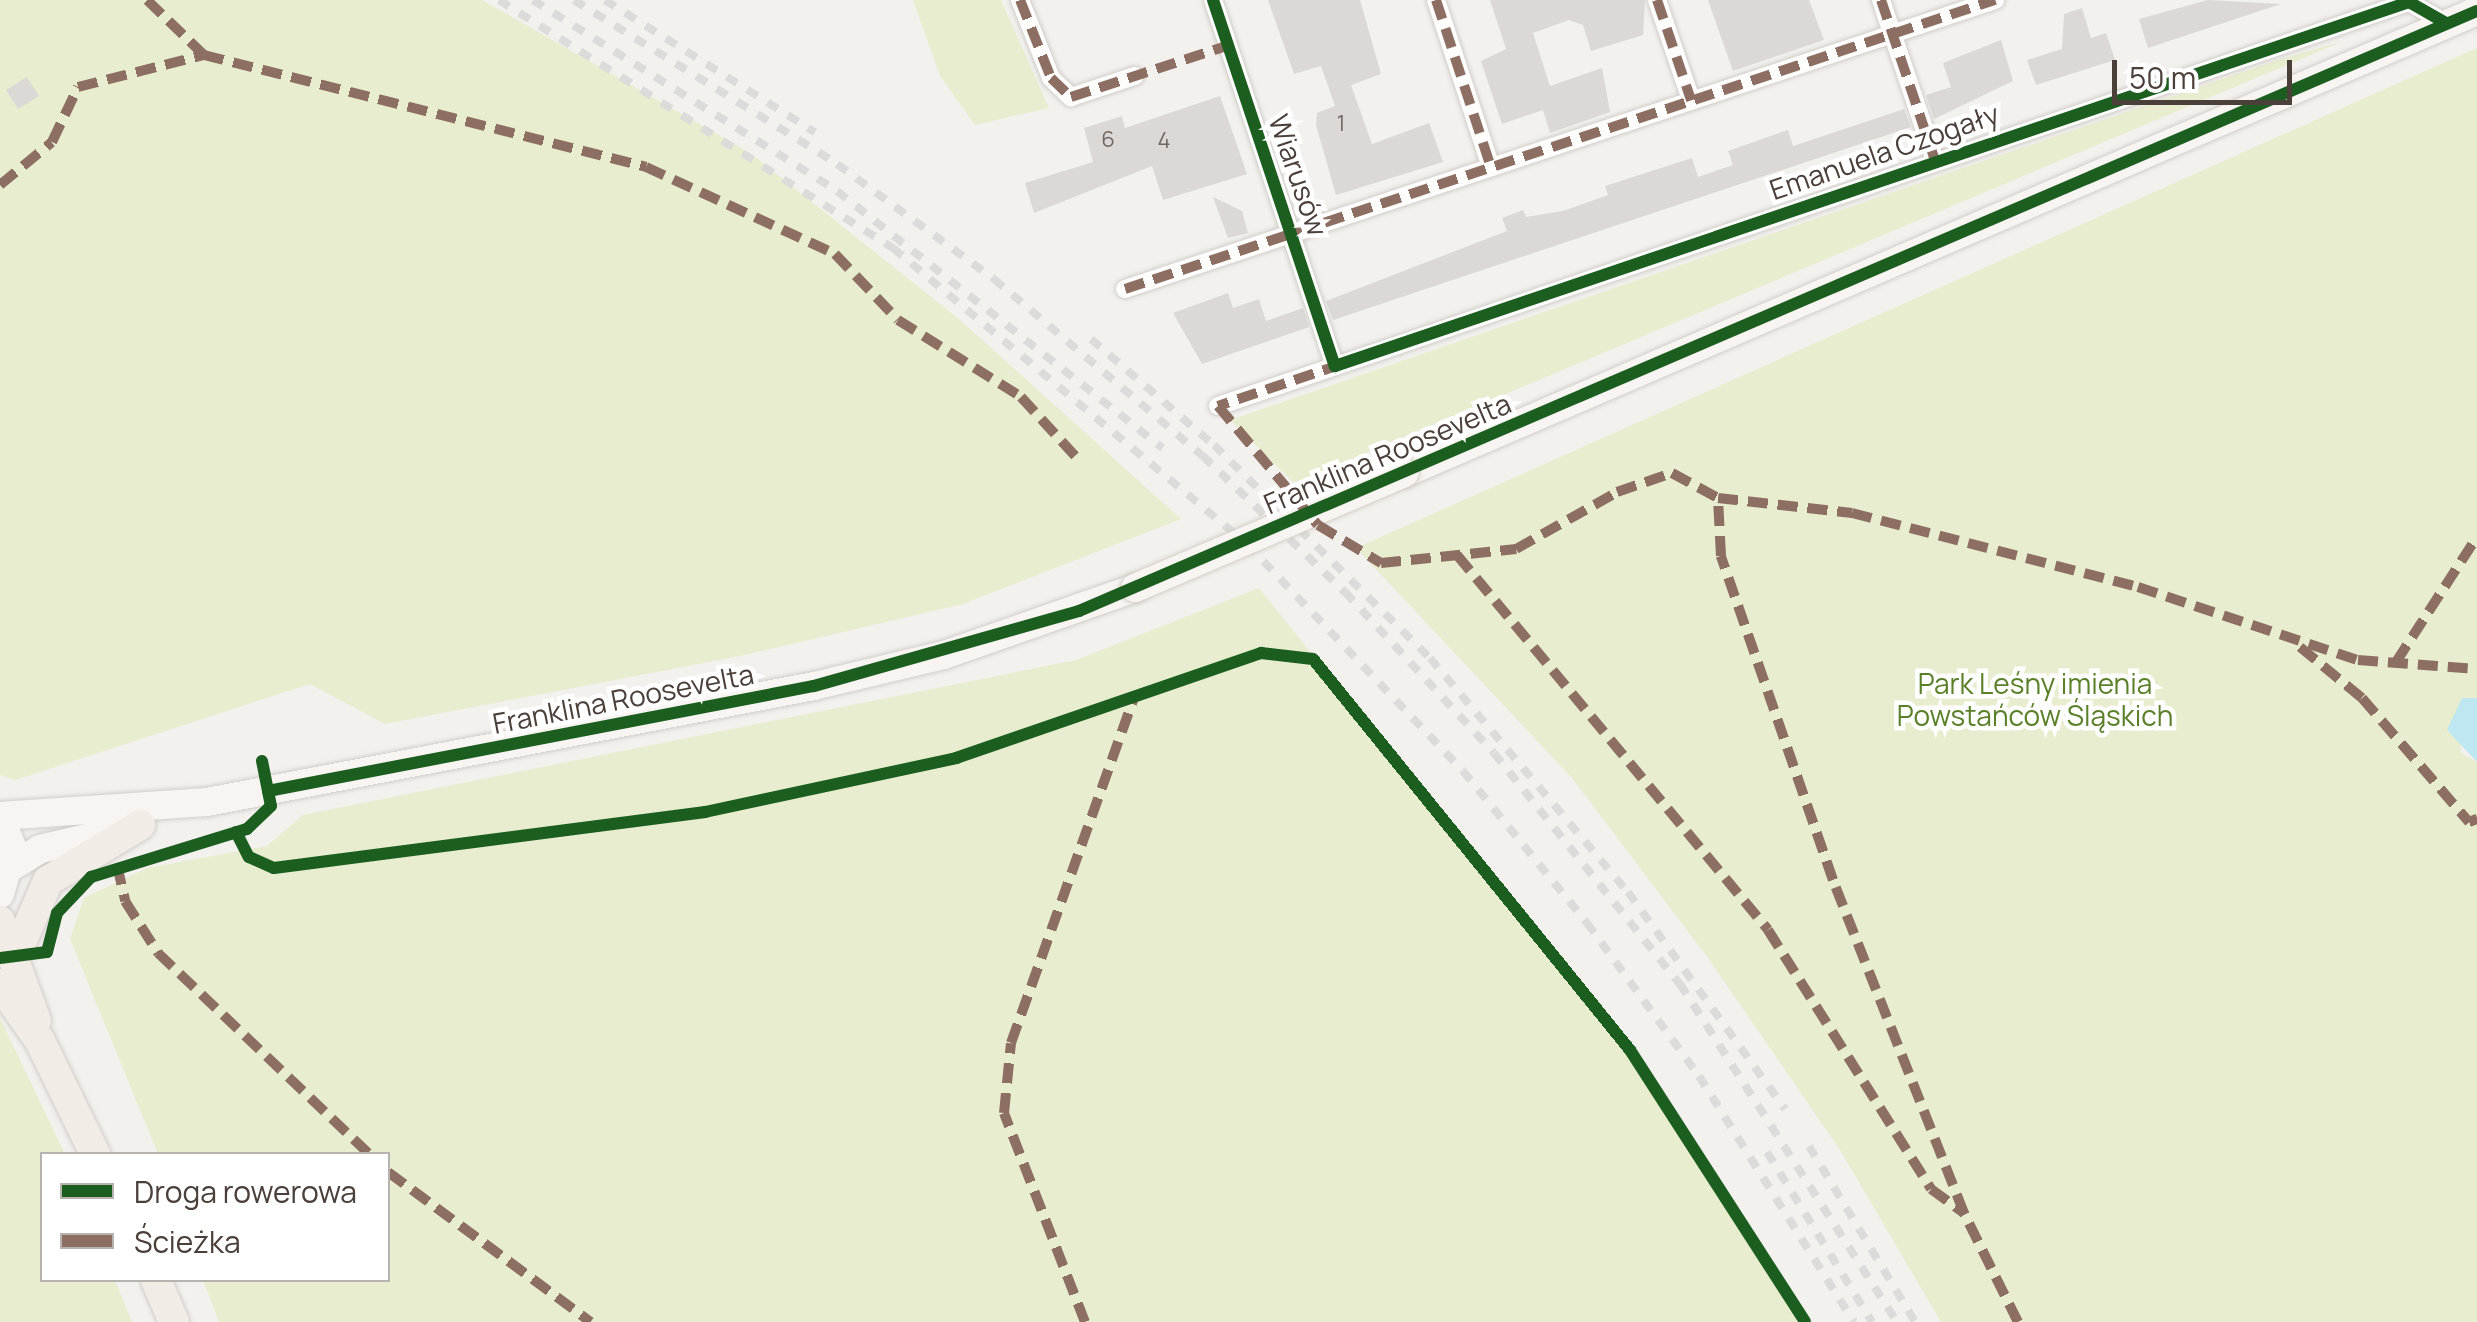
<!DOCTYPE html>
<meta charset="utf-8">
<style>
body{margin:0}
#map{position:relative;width:2477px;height:1322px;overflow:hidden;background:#f3f1ee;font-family:Manrope,sans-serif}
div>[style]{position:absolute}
.green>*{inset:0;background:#e7edce}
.water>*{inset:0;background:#bee7f2}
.building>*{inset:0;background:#dbd8d5}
.roads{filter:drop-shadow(0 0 2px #d0cdca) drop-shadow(0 0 2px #d0cdca)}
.street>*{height:18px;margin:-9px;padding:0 9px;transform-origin:9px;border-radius:9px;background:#fdfdfc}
.secondary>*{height:28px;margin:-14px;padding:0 14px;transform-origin:14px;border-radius:14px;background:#f7f4f1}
.primary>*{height:30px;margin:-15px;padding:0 15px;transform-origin:15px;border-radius:15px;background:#f2ece6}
.rail>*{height:8px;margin-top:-4px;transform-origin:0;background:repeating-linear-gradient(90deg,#dbdbda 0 12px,transparent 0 24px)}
.bridges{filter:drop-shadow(0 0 2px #d4cec6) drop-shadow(0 0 2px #d4cec6)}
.secondary-bridge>*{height:28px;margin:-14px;padding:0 14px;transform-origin:14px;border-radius:14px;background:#f7f4f1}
.quiet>*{height:10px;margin-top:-5px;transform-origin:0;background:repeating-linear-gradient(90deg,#8d6e63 0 20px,transparent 0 30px)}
.cycleway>*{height:12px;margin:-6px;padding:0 6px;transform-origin:6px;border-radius:6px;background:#1b5e20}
span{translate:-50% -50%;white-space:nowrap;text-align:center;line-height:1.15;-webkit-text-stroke:9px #fff;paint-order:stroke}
.number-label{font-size:22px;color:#706862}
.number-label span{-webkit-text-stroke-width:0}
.street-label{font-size:28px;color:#4b4039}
.park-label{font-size:28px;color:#5b8029}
.legend{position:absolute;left:40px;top:1152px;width:350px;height:130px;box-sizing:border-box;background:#fff;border:2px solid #b7b3b0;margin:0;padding:12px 18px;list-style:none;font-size:30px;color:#4b4039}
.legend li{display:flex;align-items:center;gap:20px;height:50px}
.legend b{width:50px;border:2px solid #b7b3b0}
.scale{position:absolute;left:2112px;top:60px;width:180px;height:45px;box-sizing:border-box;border:5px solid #4b4039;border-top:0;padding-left:12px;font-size:30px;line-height:35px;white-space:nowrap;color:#4b4039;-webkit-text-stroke:8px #fff;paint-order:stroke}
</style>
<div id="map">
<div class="green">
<i style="clip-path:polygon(0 0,482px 0,750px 153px,959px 319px,1181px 519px,963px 604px,745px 655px,385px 724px,310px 684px,15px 780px,0 775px)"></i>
<i style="clip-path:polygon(913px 0,1001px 0,1049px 108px,975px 125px,940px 76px)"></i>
<i style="clip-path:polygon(2344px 41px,1294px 483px,1230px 420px,2278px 60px)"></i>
<i style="clip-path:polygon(2477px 48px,2477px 698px,2462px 699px,2461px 753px,2477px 762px,2477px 1322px,1941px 1322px,1840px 1150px,1708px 958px,1572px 778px,1356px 548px)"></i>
<i style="clip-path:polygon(1259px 588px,1630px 1050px,1805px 1322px,219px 1322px,203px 1280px,388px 1280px,388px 1154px,158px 1154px,70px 939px,84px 898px,147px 868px,267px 846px,303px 815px,1076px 660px)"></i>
<i style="clip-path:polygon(0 1018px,65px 1154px,42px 1154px,42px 1280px,115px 1280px,132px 1322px,0 1322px)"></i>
</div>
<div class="water">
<i style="clip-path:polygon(2462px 698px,2477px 698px,2477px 762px,2447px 730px)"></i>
</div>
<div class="building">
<i style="clip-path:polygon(1268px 0,1360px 0,1381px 74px,1351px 85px,1372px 144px,1429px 123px,1443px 162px,1336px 195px,1316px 125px,1317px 113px,1335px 106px,1321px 66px,1294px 74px)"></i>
<i style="clip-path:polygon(1490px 0,1645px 0,1643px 35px,1591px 51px,1583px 25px,1569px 20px,1533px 33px,1550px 86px,1602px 68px,1610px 112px,1550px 133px,1543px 110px,1502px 124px,1481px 61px,1506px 49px)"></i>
<i style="clip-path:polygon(1708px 0,1809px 0,1824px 40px,1733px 71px)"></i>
<i style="clip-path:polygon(2208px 0,2281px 4px,2148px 48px,2139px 19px)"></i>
<i style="clip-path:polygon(2082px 8px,2091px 38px,2106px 33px,2115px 60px,2036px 85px,2027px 60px,2062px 49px,2064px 14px)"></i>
<i style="clip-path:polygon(2001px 40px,2013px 81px,1934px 119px,1926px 95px,1951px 87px,1943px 63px)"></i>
<i style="clip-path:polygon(27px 77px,39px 96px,18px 109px,6px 90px)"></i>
<i style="clip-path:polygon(1220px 96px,1247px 174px,1163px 200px,1152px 166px,1034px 213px,1025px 183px,1093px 162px,1084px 128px,1122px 116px,1125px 128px)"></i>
<i style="clip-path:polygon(1904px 109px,1911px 127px,1333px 320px,1326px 301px,1507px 231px,1502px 218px,1523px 210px,1526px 217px,1563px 211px,1608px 195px,1605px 186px,1692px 158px,1698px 177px,1733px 165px,1728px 151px,1788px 130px,1793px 146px)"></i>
<i style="clip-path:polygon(1213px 197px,1242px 211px,1248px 233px,1228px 238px)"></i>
<i style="clip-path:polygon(1228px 293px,1233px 308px,1259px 299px,1266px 321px,1303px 308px,1309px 327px,1202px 364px,1173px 313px)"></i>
</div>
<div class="roads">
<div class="street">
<i style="left:1020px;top:0;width:84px;rotate:68.3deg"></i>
<i style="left:1051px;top:78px;width:28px;rotate:44deg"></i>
<i style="left:1071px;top:97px;width:67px;rotate:-18.2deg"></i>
<i style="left:1213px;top:0;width:386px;rotate:71.6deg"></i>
<i style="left:1436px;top:0;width:176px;rotate:71.8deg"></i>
<i style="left:1657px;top:0;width:106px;rotate:71.2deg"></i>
<i style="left:1881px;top:0;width:169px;rotate:71.4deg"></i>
<i style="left:1125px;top:289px;width:917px;rotate:-18.38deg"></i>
<i style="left:1218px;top:406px;width:1258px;rotate:-18.74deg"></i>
<i style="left:2409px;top:2px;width:43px;rotate:29.6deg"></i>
</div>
<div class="secondary">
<i style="left:1405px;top:473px;width:1167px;rotate:-23.31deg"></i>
<i style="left:0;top:816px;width:207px;rotate:-3.9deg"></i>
<i style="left:207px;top:802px;width:618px;rotate:-10.82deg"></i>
<i style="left:814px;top:686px;width:134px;rotate:-13.4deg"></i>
<i style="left:944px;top:655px;width:202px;rotate:-19.3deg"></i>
<i style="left:0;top:817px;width:35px;rotate:68deg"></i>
<i style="left:13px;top:849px;width:47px;rotate:106.1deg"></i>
<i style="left:13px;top:866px;width:32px;rotate:-32deg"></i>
<i style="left:40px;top:849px;width:92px;rotate:-13.1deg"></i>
</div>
<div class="primary">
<i style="left:0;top:921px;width:106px;rotate:70.2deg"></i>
<i style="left:16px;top:954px;width:80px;rotate:-66.3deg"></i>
<i style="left:48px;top:881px;width:108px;rotate:-31.3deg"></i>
<i style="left:0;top:984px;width:70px;rotate:54.9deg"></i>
<i style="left:40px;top:1041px;width:126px;rotate:64deg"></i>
<i style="left:156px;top:1280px;width:46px;rotate:66.8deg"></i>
</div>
</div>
<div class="rail">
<i style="left:499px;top:0;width:466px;rotate:32.2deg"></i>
<i style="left:893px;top:248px;width:461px;rotate:39.9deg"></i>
<i style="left:1247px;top:544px;width:313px;rotate:46.4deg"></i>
<i style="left:1463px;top:771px;width:196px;rotate:50.8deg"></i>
<i style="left:1587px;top:923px;width:190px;rotate:53.8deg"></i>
<i style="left:1699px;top:1076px;width:291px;rotate:57.8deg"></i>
<i style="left:533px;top:0;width:359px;rotate:32.1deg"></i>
<i style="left:837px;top:191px;width:415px;rotate:38.3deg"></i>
<i style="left:574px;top:0;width:310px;rotate:31.9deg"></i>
<i style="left:837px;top:164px;width:195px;rotate:36.2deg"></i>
<i style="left:994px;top:279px;width:274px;rotate:40.3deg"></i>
<i style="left:1203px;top:456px;width:197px;rotate:43.8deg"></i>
<i style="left:1345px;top:592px;width:219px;rotate:47.2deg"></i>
<i style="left:1494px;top:753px;width:297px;rotate:51.2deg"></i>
<i style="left:1680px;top:984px;width:402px;rotate:57.3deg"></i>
<i style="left:605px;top:0;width:248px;rotate:32.2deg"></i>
<i style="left:1091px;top:339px;width:162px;rotate:40.8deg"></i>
<i style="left:1214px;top:445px;width:303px;rotate:44.6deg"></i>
<i style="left:1430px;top:658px;width:307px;rotate:49.8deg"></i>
<i style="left:1628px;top:892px;width:268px;rotate:54.1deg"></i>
<i style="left:1809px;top:1146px;width:205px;rotate:58.9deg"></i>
<i style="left:1767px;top:1152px;width:200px;rotate:58.3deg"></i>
</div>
<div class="bridges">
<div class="secondary-bridge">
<i style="left:1135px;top:588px;width:293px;rotate:-23.1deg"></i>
</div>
</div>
<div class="quiet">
<i style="left:147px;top:0;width:79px;rotate:44deg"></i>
<i style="left:204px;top:55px;width:456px;rotate:14.2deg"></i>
<i style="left:646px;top:167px;width:208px;rotate:24.7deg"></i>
<i style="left:835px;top:254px;width:91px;rotate:46.3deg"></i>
<i style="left:898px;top:320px;width:145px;rotate:32deg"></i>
<i style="left:1021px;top:397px;width:80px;rotate:47.5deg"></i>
<i style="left:1020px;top:0;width:84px;rotate:68.3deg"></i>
<i style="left:1051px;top:78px;width:28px;rotate:44deg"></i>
<i style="left:1071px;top:97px;width:166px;rotate:-18.2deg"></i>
<i style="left:1436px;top:0;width:176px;rotate:71.8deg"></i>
<i style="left:1657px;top:0;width:106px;rotate:71.2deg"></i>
<i style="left:1881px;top:0;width:169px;rotate:71.4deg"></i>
<i style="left:0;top:185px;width:67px;rotate:-39.6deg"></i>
<i style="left:52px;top:142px;width:61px;rotate:-64.7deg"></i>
<i style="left:78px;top:87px;width:130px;rotate:-14.3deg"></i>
<i style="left:1125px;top:289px;width:917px;rotate:-18.38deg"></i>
<i style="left:1342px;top:364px;width:131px;rotate:161.3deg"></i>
<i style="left:1218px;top:406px;width:155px;rotate:50deg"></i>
<i style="left:1318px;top:525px;width:74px;rotate:31.1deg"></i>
<i style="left:1381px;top:563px;width:136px;rotate:-5.9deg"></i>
<i style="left:1516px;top:549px;width:116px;rotate:-29.4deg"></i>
<i style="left:1617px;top:492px;width:58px;rotate:-19.1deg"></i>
<i style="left:1672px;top:473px;width:52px;rotate:28.5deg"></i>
<i style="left:1457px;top:555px;width:487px;rotate:50.3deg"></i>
<i style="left:1768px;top:930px;width:306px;rotate:57.8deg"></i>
<i style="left:1931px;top:1189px;width:41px;rotate:36deg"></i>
<i style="left:2300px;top:647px;width:80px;rotate:39.4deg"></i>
<i style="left:2362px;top:698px;width:164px;rotate:49.2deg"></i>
<i style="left:2469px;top:822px;width:9px;rotate:-21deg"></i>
<i style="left:2396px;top:662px;width:149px;rotate:-57.1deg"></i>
<i style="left:117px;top:865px;width:37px;rotate:77deg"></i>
<i style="left:125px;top:901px;width:62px;rotate:57.6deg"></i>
<i style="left:158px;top:953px;width:291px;rotate:43.6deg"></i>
<i style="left:388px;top:1172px;width:252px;rotate:36.5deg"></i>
<i style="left:1085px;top:1322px;width:224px;rotate:-111.2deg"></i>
<i style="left:1004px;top:1113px;width:70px;rotate:-84.3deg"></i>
<i style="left:1011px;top:1043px;width:366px;rotate:-70.4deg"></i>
<i style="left:2018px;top:1322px;width:122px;rotate:-116.4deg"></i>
<i style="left:1964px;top:1213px;width:358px;rotate:-111.5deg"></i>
<i style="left:1833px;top:880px;width:343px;rotate:-109.1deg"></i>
<i style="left:1721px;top:556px;width:58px;rotate:-93deg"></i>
<i style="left:1718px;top:498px;width:135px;rotate:6.4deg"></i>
<i style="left:1852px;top:513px;width:295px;rotate:14.5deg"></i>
<i style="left:2138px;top:587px;width:232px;rotate:18.4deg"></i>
<i style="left:2358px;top:660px;width:119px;rotate:4.3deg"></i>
</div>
<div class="cycleway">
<i style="left:1213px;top:0;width:386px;rotate:71.6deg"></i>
<i style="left:1335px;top:366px;width:1134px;rotate:-18.72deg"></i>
<i style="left:2409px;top:2px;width:43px;rotate:29.6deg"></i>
<i style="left:268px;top:791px;width:556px;rotate:-10.89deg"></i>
<i style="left:814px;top:686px;width:275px;rotate:-15.8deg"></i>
<i style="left:1079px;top:611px;width:1521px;rotate:-23.23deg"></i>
<i style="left:236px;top:832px;width:28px;rotate:63deg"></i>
<i style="left:249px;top:857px;width:27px;rotate:24deg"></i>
<i style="left:274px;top:868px;width:435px;rotate:-7.4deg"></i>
<i style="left:705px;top:812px;width:257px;rotate:-12.1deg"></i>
<i style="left:956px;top:758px;width:323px;rotate:-19deg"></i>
<i style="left:1261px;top:653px;width:52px;rotate:6.6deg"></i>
<i style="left:1313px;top:659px;width:503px;rotate:50.97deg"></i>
<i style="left:1630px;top:1050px;width:323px;rotate:57.2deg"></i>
<i style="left:0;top:958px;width:47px;rotate:-7.3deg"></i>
<i style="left:47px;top:952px;width:40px;rotate:-75.6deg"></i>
<i style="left:57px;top:913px;width:50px;rotate:-46.6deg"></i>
<i style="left:91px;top:877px;width:163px;rotate:-17.1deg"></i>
<i style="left:247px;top:829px;width:33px;rotate:-44deg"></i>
<i style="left:271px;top:806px;width:46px;rotate:-101.3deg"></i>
</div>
<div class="number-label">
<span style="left:1341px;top:124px">1</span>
<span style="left:1108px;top:140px">6</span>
<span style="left:1164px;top:141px">4</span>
</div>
<div class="street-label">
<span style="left:1884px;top:151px;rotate:-19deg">Emanuela Czogały</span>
<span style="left:1299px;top:175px;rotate:71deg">Wiarusów</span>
<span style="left:1387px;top:453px;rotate:-23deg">Franklina Roosevelta</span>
<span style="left:623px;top:698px;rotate:-11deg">Franklina Roosevelta</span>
</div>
<div class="park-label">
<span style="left:2035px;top:699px">Park Leśny imienia<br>Powstańców Śląskich</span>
</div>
<ul class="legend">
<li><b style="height:12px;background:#1b5e20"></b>Droga rowerowa</li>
<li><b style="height:12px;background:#8d6e63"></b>Ścieżka</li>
</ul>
<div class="scale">50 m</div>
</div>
